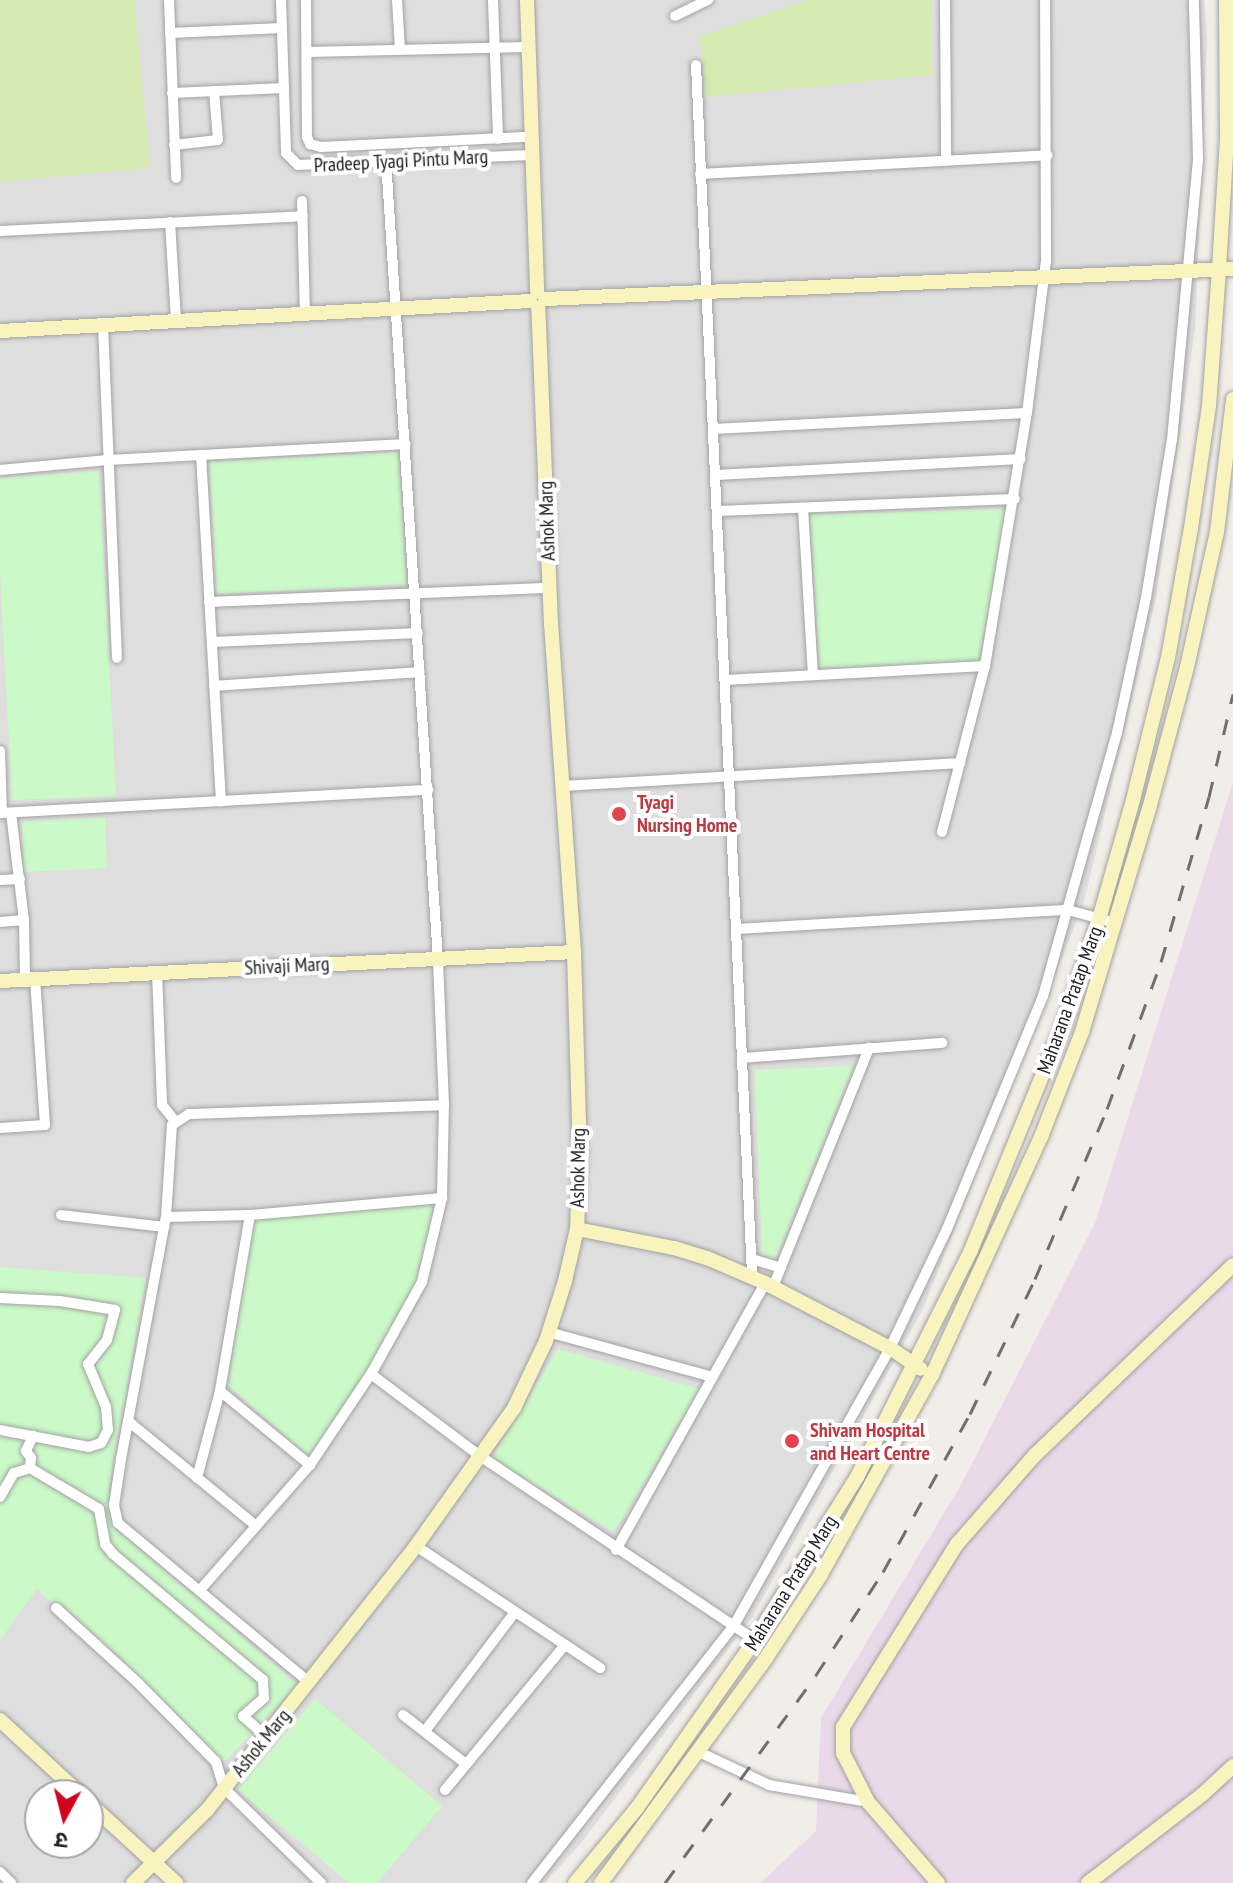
<!DOCTYPE html>
<meta charset="utf-8">
<style>
body{margin:0}
#map{position:relative;width:1233px;height:1883px;overflow:hidden;background:#f1ede8;font-family:"PT Sans Narrow","Noto Sans Devanagari",sans-serif}
div>[style]{position:absolute}
.residential>*{inset:0;background:#dfdede}
.industrial>*{inset:0;background:#eadae9}
.grass>*{inset:0;background:#d4eab0}
.park>*{inset:0;background:#cbf9c8}
.roads{filter:drop-shadow(0 0 2px #a2a2a2) drop-shadow(0 0 2px #a2a2a2)}
.street>*{height:10px;margin:-5px;padding:0 5px;transform-origin:5px;border-radius:5px;background:#fff}
.secondary>*{height:14px;margin:-7px;padding:0 7px;transform-origin:7px;border-radius:7px;background:#f9f4bf}
.rail>*{height:3px;margin-top:-1.5px;transform-origin:0;background:repeating-linear-gradient(90deg,#6f6f6f 0 16px,transparent 0 32px)}
.dots>*{width:22px;height:22px;translate:-50% -50%;box-sizing:border-box;border:4px solid #fff;border-radius:50%}
span{translate:-50% -50%;white-space:nowrap;text-align:center;line-height:1.15;-webkit-text-stroke:8px #fff;paint-order:stroke}
.street-label{font-size:20px;color:#212121}
.health-label{font-size:20px;color:#be3a42;font-weight:700}
.left{translate:0 -50%;text-align:left}
.north{position:absolute;left:24px;top:1779px;width:80px;height:80px;box-sizing:border-box;background:#fff;border:2px solid #a6a6a6;border-radius:50%;rotate:187deg;font-size:22px;font-weight:700;line-height:32px;text-align:center;color:#212121}
.north::after{content:'';display:block;margin:auto;width:28px;height:36px;background:#cf0420;clip-path:polygon(50% 0,100% 100%,50% 72%,0 100%)}
</style>
<div id="map">
<div class="residential">
<i style="clip-path:polygon(evenodd,0 0,1204px 0,1207px 38px,1195px 329px,1156px 598px,1084px 902px,923px 1309px,751px 1619px,582px 1842px,545px 1883px,0 1883px,0 0,40px 1795px,88px 1795px,88px 1843px,40px 1843px,40px 1795px)"></i>
</div>
<div class="industrial">
<i style="clip-path:polygon(1233px 782px,1233px 1883px,760px 1883px,816px 1831px,821px 1718px,962px 1483px,1095px 1223px)"></i>
</div>
<div class="grass">
<i style="clip-path:polygon(0 0,134px 0,150px 168px,0 182px)"></i>
<i style="clip-path:polygon(808px 0,932px 0,932px 75px,705px 97px,700px 36px)"></i>
</div>
<div class="park">
<i style="clip-path:polygon(399px 452px,406px 584px,217px 594px,210px 462px)"></i>
<i style="clip-path:polygon(99px 471px,116px 796px,12px 800px,0 573px,0 478px)"></i>
<i style="clip-path:polygon(1008px 509px,978px 662px,820px 668px,810px 515px)"></i>
<i style="clip-path:polygon(105px 818px,107px 868px,24px 872px,22px 821px)"></i>
<i style="clip-path:polygon(853px 1066px,773px 1264px,762px 1257px,755px 1070px)"></i>
<i style="clip-path:polygon(436px 1204px,419px 1282px,368px 1380px,309px 1457px,228px 1385px,254px 1218px)"></i>
<i style="clip-path:polygon(0 1267px,146px 1278px,109px 1486px,109px 1513px,119px 1532px,298px 1685px,223px 1763px,37px 1589px,0 1640px)"></i>
<i style="clip-path:polygon(558px 1349px,700px 1389px,614px 1532px,492px 1459px)"></i>
<i style="clip-path:polygon(315px 1699px,442px 1806px,377px 1883px,349px 1883px,238px 1790px)"></i>
</div>
<div class="roads">
<div class="street">
<i style="left:169px;top:0;width:178px;rotate:87.7deg"></i>
<i style="left:281px;top:0;width:153px;rotate:88.1deg"></i>
<i style="left:286px;top:153px;width:17px;rotate:45deg"></i>
<i style="left:298px;top:165px;width:232px;rotate:-2.5deg"></i>
<i style="left:306px;top:0;width:137px;rotate:89.6deg"></i>
<i style="left:307px;top:137px;width:8px;rotate:67deg"></i>
<i style="left:310px;top:144px;width:11px;rotate:15deg"></i>
<i style="left:321px;top:147px;width:208px;rotate:-2.8deg"></i>
<i style="left:397px;top:0;width:49px;rotate:86.5deg"></i>
<i style="left:493px;top:0;width:139px;rotate:87.9deg"></i>
<i style="left:945px;top:0;width:159px;rotate:89.6deg"></i>
<i style="left:675px;top:16px;width:37px;rotate:-26deg"></i>
<i style="left:170px;top:33px;width:112px;rotate:-2.6deg"></i>
<i style="left:307px;top:52px;width:221px;rotate:-1.3deg"></i>
<i style="left:696px;top:65px;width:1213px;rotate:87.35deg"></i>
<i style="left:172px;top:93px;width:112px;rotate:-2.6deg"></i>
<i style="left:174px;top:145px;width:44px;rotate:-6.5deg"></i>
<i style="left:218px;top:140px;width:49px;rotate:-94.7deg"></i>
<i style="left:700px;top:174px;width:348px;rotate:-3.1deg"></i>
<i style="left:302px;top:201px;width:113px;rotate:88.5deg"></i>
<i style="left:170px;top:222px;width:99px;rotate:86.5deg"></i>
<i style="left:0;top:231px;width:303px;rotate:-2.8deg"></i>
<i style="left:103px;top:325px;width:333px;rotate:87.6deg"></i>
<i style="left:713px;top:429px;width:314px;rotate:-2.9deg"></i>
<i style="left:201px;top:455px;width:347px;rotate:86.7deg"></i>
<i style="left:0;top:470px;width:108px;rotate:-5.3deg"></i>
<i style="left:108px;top:460px;width:298px;rotate:-3.1deg"></i>
<i style="left:716px;top:475px;width:305px;rotate:-3deg"></i>
<i style="left:803px;top:508px;width:166px;rotate:86.6deg"></i>
<i style="left:717px;top:511px;width:298px;rotate:-2.3deg"></i>
<i style="left:209px;top:602px;width:341px;rotate:-2.4deg"></i>
<i style="left:212px;top:642px;width:206px;rotate:-2.5deg"></i>
<i style="left:725px;top:680px;width:260px;rotate:-3.1deg"></i>
<i style="left:214px;top:686px;width:206px;rotate:-3.9deg"></i>
<i style="left:0;top:751px;width:62px;rotate:88.2deg"></i>
<i style="left:563px;top:786px;width:398px;rotate:-3.3deg"></i>
<i style="left:0;top:813px;width:429px;rotate:-3.1deg"></i>
<i style="left:11px;top:813px;width:108px;rotate:83.1deg"></i>
<i style="left:24px;top:920px;width:60px;rotate:89deg"></i>
<i style="left:942px;top:832px;width:171px;rotate:-75.5deg"></i>
<i style="left:985px;top:666px;width:256px;rotate:-80.6deg"></i>
<i style="left:1027px;top:413px;width:153px;rotate:-82.9deg"></i>
<i style="left:1046px;top:261px;width:261px;rotate:-90.2deg"></i>
<i style="left:0;top:880px;width:20px;rotate:-3deg"></i>
<i style="left:0;top:922px;width:24px;rotate:-5deg"></i>
<i style="left:736px;top:929px;width:333px;rotate:-3.3deg"></i>
<i style="left:1068px;top:910px;width:50px;rotate:15.2deg"></i>
<i style="left:157px;top:972px;width:133px;rotate:87.8deg"></i>
<i style="left:162px;top:1105px;width:21px;rotate:51deg"></i>
<i style="left:742px;top:1058px;width:201px;rotate:-4.3deg"></i>
<i style="left:0;top:1128px;width:45px;rotate:-3.8deg"></i>
<i style="left:45px;top:1125px;width:146px;rotate:-93.9deg"></i>
<i style="left:61px;top:1215px;width:104px;rotate:6.6deg"></i>
<i style="left:250px;top:1215px;width:179px;rotate:99.7deg"></i>
<i style="left:220px;top:1391px;width:117px;rotate:39.4deg"></i>
<i style="left:166px;top:1217px;width:84px;rotate:-1.4deg"></i>
<i style="left:250px;top:1215px;width:193px;rotate:-5.1deg"></i>
<i style="left:752px;top:1259px;width:30px;rotate:17deg"></i>
<i style="left:773px;top:1287px;width:258px;rotate:-68.1deg"></i>
<i style="left:0;top:1298px;width:60px;rotate:2.9deg"></i>
<i style="left:60px;top:1301px;width:56px;rotate:9.3deg"></i>
<i style="left:115px;top:1310px;width:31px;rotate:105deg"></i>
<i style="left:107px;top:1340px;width:31px;rotate:128deg"></i>
<i style="left:88px;top:1364px;width:47px;rotate:67.3deg"></i>
<i style="left:106px;top:1407px;width:23px;rotate:85deg"></i>
<i style="left:108px;top:1430px;width:15px;rotate:118deg"></i>
<i style="left:101px;top:1443px;width:13px;rotate:162deg"></i>
<i style="left:89px;top:1447px;width:91px;rotate:-169.2deg"></i>
<i style="left:548px;top:1332px;width:170px;rotate:15.3deg"></i>
<i style="left:371px;top:1374px;width:136px;rotate:37deg"></i>
<i style="left:480px;top:1456px;width:331px;rotate:33.8deg"></i>
<i style="left:128px;top:1421px;width:164px;rotate:39.3deg"></i>
<i style="left:30px;top:1468px;width:80px;rotate:30.7deg"></i>
<i style="left:99px;top:1509px;width:36px;rotate:80deg"></i>
<i style="left:105px;top:1544px;width:13px;rotate:51deg"></i>
<i style="left:113px;top:1554px;width:196px;rotate:40deg"></i>
<i style="left:263px;top:1680px;width:18px;rotate:87deg"></i>
<i style="left:264px;top:1698px;width:28px;rotate:139deg"></i>
<i style="left:243px;top:1716px;width:31px;rotate:42deg"></i>
<i style="left:197px;top:1478px;width:90px;rotate:-75.2deg"></i>
<i style="left:0;top:1497px;width:28px;rotate:-60deg"></i>
<i style="left:14px;top:1473px;width:17px;rotate:-17deg"></i>
<i style="left:30px;top:1468px;width:10px;rotate:-84deg"></i>
<i style="left:31px;top:1458px;width:9px;rotate:-126deg"></i>
<i style="left:26px;top:1451px;width:17px;rotate:-65deg"></i>
<i style="left:416px;top:1546px;width:221px;rotate:33.5deg"></i>
<i style="left:616px;top:1550px;width:306px;rotate:-60.8deg"></i>
<i style="left:200px;top:1590px;width:167px;rotate:-48.7deg"></i>
<i style="left:310px;top:1465px;width:110px;rotate:-56.2deg"></i>
<i style="left:371px;top:1374px;width:105px;rotate:-61deg"></i>
<i style="left:422px;top:1282px;width:86px;rotate:-76.6deg"></i>
<i style="left:442px;top:1198px;width:93px;rotate:-88.8deg"></i>
<i style="left:444px;top:1105px;width:145px;rotate:-92.4deg"></i>
<i style="left:438px;top:960px;width:801px;rotate:-93.72deg"></i>
<i style="left:56px;top:1608px;width:111px;rotate:42.4deg"></i>
<i style="left:138px;top:1683px;width:111px;rotate:45.4deg"></i>
<i style="left:216px;top:1762px;width:27px;rotate:73deg"></i>
<i style="left:224px;top:1788px;width:136px;rotate:44.4deg"></i>
<i style="left:310px;top:1683px;width:250px;rotate:-140.2deg"></i>
<i style="left:118px;top:1523px;width:18px;rotate:-103deg"></i>
<i style="left:114px;top:1505px;width:47px;rotate:-81.3deg"></i>
<i style="left:121px;top:1459px;width:246px;rotate:-79.5deg"></i>
<i style="left:166px;top:1217px;width:92px;rotate:-86.3deg"></i>
<i style="left:172px;top:1125px;width:20px;rotate:-33deg"></i>
<i style="left:189px;top:1114px;width:255px;rotate:-2deg"></i>
<i style="left:403px;top:1715px;width:80px;rotate:37.9deg"></i>
<i style="left:425px;top:1731px;width:149px;rotate:-52.9deg"></i>
<i style="left:699px;top:1752px;width:77px;rotate:25.2deg"></i>
<i style="left:769px;top:1785px;width:100px;rotate:9.7deg"></i>
<i style="left:445px;top:1790px;width:188px;rotate:-50.4deg"></i>
<i style="left:0;top:1872px;width:16px;rotate:45deg"></i>
<i style="left:532px;top:1883px;width:325px;rotate:-51.9deg"></i>
<i style="left:733px;top:1627px;width:320px;rotate:-60.6deg"></i>
<i style="left:890px;top:1348px;width:132px;rotate:-64.4deg"></i>
<i style="left:947px;top:1229px;width:252px;rotate:-67.6deg"></i>
<i style="left:1043px;top:996px;width:273px;rotate:-74.3deg"></i>
<i style="left:1117px;top:733px;width:138px;rotate:-77.9deg"></i>
<i style="left:1146px;top:598px;width:160px;rotate:-80.7deg"></i>
<i style="left:1172px;top:440px;width:283px;rotate:-84.7deg"></i>
<i style="left:1198px;top:158px;width:158px;rotate:-91.5deg"></i>
</div>
<div class="secondary">
<i style="left:527px;top:0;width:292px;rotate:88deg"></i>
<i style="left:545px;top:299px;width:689px;rotate:-2.5deg"></i>
<i style="left:0;top:331px;width:531px;rotate:-3.24deg"></i>
<i style="left:0;top:981px;width:575px;rotate:-2.89deg"></i>
<i style="left:577px;top:1229px;width:99px;rotate:11.1deg"></i>
<i style="left:674px;top:1248px;width:34px;rotate:17deg"></i>
<i style="left:707px;top:1258px;width:63px;rotate:23.3deg"></i>
<i style="left:765px;top:1283px;width:141px;rotate:27.5deg"></i>
<i style="left:890px;top:1348px;width:37px;rotate:34deg"></i>
<i style="left:0;top:1720px;width:110px;rotate:42.8deg"></i>
<i style="left:88px;top:1802px;width:120px;rotate:42.6deg"></i>
<i style="left:133px;top:1883px;width:104px;rotate:-44.6deg"></i>
<i style="left:207px;top:1810px;width:337px;rotate:-51.6deg"></i>
<i style="left:416px;top:1546px;width:169px;rotate:-54.6deg"></i>
<i style="left:514px;top:1408px;width:74px;rotate:-64.5deg"></i>
<i style="left:546px;top:1341px;width:63px;rotate:-72.4deg"></i>
<i style="left:565px;top:1281px;width:53px;rotate:-77deg"></i>
<i style="left:577px;top:1229px;width:74px;rotate:-87.7deg"></i>
<i style="left:580px;top:1155px;width:203px;rotate:-91.7deg"></i>
<i style="left:574px;top:952px;width:329px;rotate:-94deg"></i>
<i style="left:551px;top:624px;width:317px;rotate:-92.3deg"></i>
<i style="left:575px;top:1883px;width:97px;rotate:-50.4deg"></i>
<i style="left:637px;top:1808px;width:197px;rotate:-54.9deg"></i>
<i style="left:750px;top:1647px;width:201px;rotate:-57.8deg"></i>
<i style="left:857px;top:1477px;width:254px;rotate:-63.3deg"></i>
<i style="left:971px;top:1250px;width:243px;rotate:-67.8deg"></i>
<i style="left:1063px;top:1025px;width:115px;rotate:-71.3deg"></i>
<i style="left:1100px;top:916px;width:121px;rotate:-74.1deg"></i>
<i style="left:1133px;top:800px;width:146px;rotate:-76.2deg"></i>
<i style="left:1168px;top:658px;width:132px;rotate:-80deg"></i>
<i style="left:1191px;top:528px;width:123px;rotate:-81.6deg"></i>
<i style="left:1209px;top:406px;width:137px;rotate:-85.8deg"></i>
<i style="left:1219px;top:269px;width:130px;rotate:-86.5deg"></i>
<i style="left:1227px;top:139px;width:139px;rotate:-90.4deg"></i>
<i style="left:601px;top:1883px;width:279px;rotate:-53.7deg"></i>
<i style="left:766px;top:1658px;width:98px;rotate:-56.6deg"></i>
<i style="left:820px;top:1576px;width:230px;rotate:-60.9deg"></i>
<i style="left:932px;top:1375px;width:262px;rotate:-65.4deg"></i>
<i style="left:1041px;top:1137px;width:113px;rotate:-68.7deg"></i>
<i style="left:1082px;top:1032px;width:233px;rotate:-73.3deg"></i>
<i style="left:1149px;top:809px;width:147px;rotate:-75deg"></i>
<i style="left:1187px;top:667px;width:138px;rotate:-77.5deg"></i>
<i style="left:1217px;top:532px;width:134px;rotate:-83.1deg"></i>
<i style="left:938px;top:1883px;width:107px;rotate:-130.8deg"></i>
<i style="left:868px;top:1802px;width:55px;rotate:-117deg"></i>
<i style="left:843px;top:1753px;width:26px;rotate:-90deg"></i>
<i style="left:843px;top:1727px;width:216px;rotate:-58.1deg"></i>
<i style="left:957px;top:1544px;width:118px;rotate:-48.8deg"></i>
<i style="left:1035px;top:1455px;width:274px;rotate:-43.8deg"></i>
<i style="left:1088px;top:1883px;width:145px;rotate:-37.7deg"></i>
<i style="left:1203px;top:1794px;width:41px;rotate:-43deg"></i>
</div>
</div>
<div class="rail">
<i style="left:665px;top:1883px;width:257px;rotate:-54deg"></i>
<i style="left:816px;top:1675px;width:123px;rotate:-57deg"></i>
<i style="left:883px;top:1572px;width:180px;rotate:-61.2deg"></i>
<i style="left:970px;top:1414px;width:150px;rotate:-64.3deg"></i>
<i style="left:1035px;top:1279px;width:185px;rotate:-67deg"></i>
<i style="left:1107px;top:1109px;width:157px;rotate:-69.8deg"></i>
<i style="left:1161px;top:962px;width:172px;rotate:-73.8deg"></i>
<i style="left:1209px;top:797px;width:106px;rotate:-76.9deg"></i>
</div>
<div class="dots">
<i style="left:619px;top:814px;background:#e0444e"></i>
<i style="left:792px;top:1441px;background:#e0444e"></i>
</div>
<div class="street-label">
<span style="left:401px;top:161px;rotate:-3deg">Pradeep Tyagi Pintu Marg</span>
<span style="left:547px;top:521px;rotate:-92deg">Ashok Marg</span>
<span style="left:287px;top:966px;rotate:-3deg">Shivaji Marg</span>
<span style="left:1070px;top:1000px;rotate:-70deg">Maharana Pratap Marg</span>
<span style="left:578px;top:1168px;rotate:-89deg">Ashok Marg</span>
<span style="left:791px;top:1583px;rotate:-58deg">Maharana Pratap Marg</span>
<span style="left:261px;top:1743px;rotate:-51deg">Ashok Marg</span>
</div>
<div class="health-label">
<span class="left" style="left:637px;top:814px">Tyagi<br>Nursing Home</span>
<span class="left" style="left:810px;top:1442px">Shivam Hospital<br>and Heart Centre</span>
</div>
<div class="north">उ</div>
</div>
